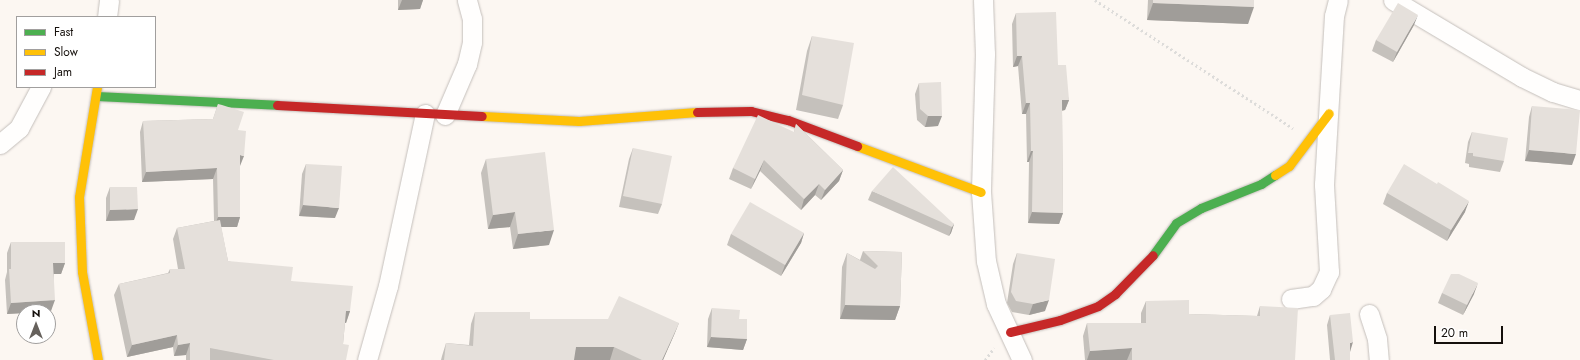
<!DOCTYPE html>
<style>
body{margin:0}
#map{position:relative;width:1580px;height:360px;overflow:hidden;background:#fcf7f2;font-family:Jost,sans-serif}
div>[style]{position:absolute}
.path>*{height:2.5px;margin-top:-1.25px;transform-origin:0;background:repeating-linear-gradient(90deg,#dddcda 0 2px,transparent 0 5px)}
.roads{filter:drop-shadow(0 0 1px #c4bfbb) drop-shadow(0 0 1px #c4bfbb)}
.street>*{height:19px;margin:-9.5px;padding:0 9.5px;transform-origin:9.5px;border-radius:9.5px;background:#fffefd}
.fast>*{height:9px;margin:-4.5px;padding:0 4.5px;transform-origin:4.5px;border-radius:4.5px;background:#4caf50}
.slow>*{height:9px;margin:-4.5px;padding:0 4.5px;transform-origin:4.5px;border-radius:4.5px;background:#ffc107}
.jam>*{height:9px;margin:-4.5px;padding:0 4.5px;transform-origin:4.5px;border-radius:4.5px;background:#c62828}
.wall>*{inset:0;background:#c5c1bc}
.shaded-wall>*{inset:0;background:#a09d99}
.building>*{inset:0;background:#e5e0db}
span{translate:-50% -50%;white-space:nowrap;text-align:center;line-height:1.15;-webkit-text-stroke:3px #fff;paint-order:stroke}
.legend{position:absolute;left:16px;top:16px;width:140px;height:72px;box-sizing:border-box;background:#fff;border:1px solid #a19f9e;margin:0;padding:5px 7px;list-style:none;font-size:12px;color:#15100c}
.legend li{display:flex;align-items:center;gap:8px;height:20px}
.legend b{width:20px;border:1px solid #a19f9e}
.north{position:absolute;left:16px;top:304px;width:40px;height:40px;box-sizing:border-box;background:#fff;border:1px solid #a19f9e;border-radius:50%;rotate:0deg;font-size:11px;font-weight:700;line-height:16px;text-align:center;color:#15100c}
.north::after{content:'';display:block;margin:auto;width:14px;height:18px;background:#66615c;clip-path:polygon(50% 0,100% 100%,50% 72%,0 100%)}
.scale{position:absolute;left:1434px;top:326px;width:69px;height:18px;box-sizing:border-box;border:2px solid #15100c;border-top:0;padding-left:5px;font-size:12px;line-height:14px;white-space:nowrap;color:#15100c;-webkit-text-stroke:3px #fff;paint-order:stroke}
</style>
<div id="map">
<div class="path">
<i style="left:1095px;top:0;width:236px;rotate:32.9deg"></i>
<i style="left:985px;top:360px;width:15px;rotate:-53deg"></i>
</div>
<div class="roads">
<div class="street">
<i style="left:983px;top:0;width:54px;rotate:87.9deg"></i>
<i style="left:985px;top:54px;width:138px;rotate:91.7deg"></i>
<i style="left:981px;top:192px;width:69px;rotate:85.9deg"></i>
<i style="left:986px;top:261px;width:44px;rotate:76.9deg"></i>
<i style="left:996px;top:304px;width:62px;rotate:65.1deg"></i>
<i style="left:1393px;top:0;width:150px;rotate:30.8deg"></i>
<i style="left:1522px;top:77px;width:34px;rotate:26deg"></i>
<i style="left:1553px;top:92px;width:28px;rotate:17deg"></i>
<i style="left:107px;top:17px;width:17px;rotate:-83deg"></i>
<i style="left:445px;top:115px;width:56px;rotate:-66.7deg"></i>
<i style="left:467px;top:64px;width:23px;rotate:-77deg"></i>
<i style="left:472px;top:42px;width:23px;rotate:-90deg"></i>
<i style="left:472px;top:19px;width:20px;rotate:-105deg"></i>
<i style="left:0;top:144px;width:25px;rotate:-40deg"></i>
<i style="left:19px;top:128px;width:47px;rotate:-61.8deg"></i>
<i style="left:1291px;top:299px;width:22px;rotate:-8deg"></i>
<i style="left:1313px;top:296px;width:11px;rotate:-41deg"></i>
<i style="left:1321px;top:289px;width:19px;rotate:-65deg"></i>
<i style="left:1329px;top:272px;width:88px;rotate:-93.3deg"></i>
<i style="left:1324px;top:184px;width:168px;rotate:-86.6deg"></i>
<i style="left:1334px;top:16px;width:16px;rotate:-76deg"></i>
<i style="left:1369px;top:314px;width:26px;rotate:72deg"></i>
<i style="left:1377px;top:339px;width:21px;rotate:85deg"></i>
<i style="left:367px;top:360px;width:77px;rotate:-74.2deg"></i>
<i style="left:388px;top:286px;width:176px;rotate:-77.9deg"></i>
</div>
<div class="fast">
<i style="left:96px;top:96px;width:181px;rotate:2.8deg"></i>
<i style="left:1153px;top:255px;width:39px;rotate:-54deg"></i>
<i style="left:1176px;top:223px;width:29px;rotate:-31deg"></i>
<i style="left:1201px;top:208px;width:65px;rotate:-21.8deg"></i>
<i style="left:1261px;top:184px;width:17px;rotate:-33deg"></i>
</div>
<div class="slow">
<i style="left:97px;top:87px;width:111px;rotate:99.3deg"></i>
<i style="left:79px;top:197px;width:75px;rotate:87.7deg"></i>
<i style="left:82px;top:272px;width:89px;rotate:79.7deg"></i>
<i style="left:482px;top:116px;width:97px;rotate:3deg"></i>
<i style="left:579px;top:121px;width:118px;rotate:-4.4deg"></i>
<i style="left:857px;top:146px;width:132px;rotate:20.4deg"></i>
<i style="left:1275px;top:175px;width:17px;rotate:-33deg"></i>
<i style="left:1289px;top:166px;width:66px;rotate:-53deg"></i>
</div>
<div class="jam">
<i style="left:277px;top:105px;width:205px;rotate:3.1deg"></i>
<i style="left:697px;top:112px;width:54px;rotate:-1.1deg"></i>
<i style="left:751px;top:111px;width:38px;rotate:14deg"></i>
<i style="left:788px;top:120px;width:74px;rotate:20.6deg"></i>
<i style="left:1010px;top:332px;width:51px;rotate:-13.5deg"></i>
<i style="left:1060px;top:320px;width:40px;rotate:-20.2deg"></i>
<i style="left:1098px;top:306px;width:21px;rotate:-35deg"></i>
<i style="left:1115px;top:294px;width:54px;rotate:-45.7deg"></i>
</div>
</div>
<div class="wall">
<i style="clip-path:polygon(398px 0,423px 0,420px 9px,398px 10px)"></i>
<i style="clip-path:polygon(1148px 0,1254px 0,1248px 24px,1147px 20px)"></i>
<i style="clip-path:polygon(1016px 13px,1058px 65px,1069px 100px,1065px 110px,1062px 111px,1063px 213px,1059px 224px,1028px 223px,1029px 162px,1027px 162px,1026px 114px,1022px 114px,1018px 66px,1013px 67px,1012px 24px)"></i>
<i style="clip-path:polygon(1414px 25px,1393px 62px,1372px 51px,1376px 40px)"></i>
<i style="clip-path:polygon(812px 36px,843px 105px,838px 119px,796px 110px,807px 51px)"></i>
<i style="clip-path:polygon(919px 83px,938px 126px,925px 127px,917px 120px,915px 94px)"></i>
<i style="clip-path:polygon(218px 104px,238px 130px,240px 166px,240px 217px,237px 227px,221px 227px,228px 261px,291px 281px,350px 311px,346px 323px,345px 323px,343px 344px,346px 360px,186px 360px,186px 355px,174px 356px,173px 347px,127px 357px,114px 295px,119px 284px,168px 273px,170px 269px,178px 269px,173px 239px,177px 228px,214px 221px,213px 179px,142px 182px,140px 132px,143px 121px,213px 119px)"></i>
<i style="clip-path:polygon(1532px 106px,1572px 165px,1525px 161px,1529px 117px)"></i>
<i style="clip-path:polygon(796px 124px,843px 170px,839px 181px,821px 200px,815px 195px,801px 210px,760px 171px,751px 189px,729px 179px,733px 168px,794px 132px)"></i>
<i style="clip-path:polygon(1472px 132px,1504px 161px,1500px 172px,1469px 167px,1469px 164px,1465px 163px,1468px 142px)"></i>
<i style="clip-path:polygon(633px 148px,662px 204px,658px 214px,619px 207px,629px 159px)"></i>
<i style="clip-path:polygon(486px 159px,549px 245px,513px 249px,510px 227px,488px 229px,481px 173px)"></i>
<i style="clip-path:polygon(306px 164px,335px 218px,299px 216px,302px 174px)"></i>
<i style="clip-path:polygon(1437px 184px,1465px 212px,1447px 241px,1383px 204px,1387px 193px)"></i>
<i style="clip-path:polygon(110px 187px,134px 220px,106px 221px,106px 198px)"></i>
<i style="clip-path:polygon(872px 191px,954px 224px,951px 233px,949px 236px,868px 200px)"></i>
<i style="clip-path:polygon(804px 233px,801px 243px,781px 276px,727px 245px,731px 234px)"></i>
<i style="clip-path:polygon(11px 242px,65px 263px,61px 274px,54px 274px,51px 311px,24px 312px,24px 313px,7px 314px,5px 280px,7px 272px,7px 253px)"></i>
<i style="clip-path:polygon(863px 251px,902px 252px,900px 306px,895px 320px,840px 319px,842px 267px,847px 253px,860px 260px)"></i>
<i style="clip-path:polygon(1017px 253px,1045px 311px,1029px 315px,1012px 312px,1007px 303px,1013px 264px)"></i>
<i style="clip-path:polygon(1442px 293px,1474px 294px,1463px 315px,1438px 303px)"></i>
<i style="clip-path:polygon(1146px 301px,1189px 314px,1257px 316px,1260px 306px,1295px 360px,1085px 360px,1083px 336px,1087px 323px,1141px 323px,1141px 313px)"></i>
<i style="clip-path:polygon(712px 308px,747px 339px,743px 350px,707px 347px,708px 319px)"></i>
<i style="clip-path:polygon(475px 312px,530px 319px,679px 323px,674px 335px,663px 360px,441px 360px,442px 356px,446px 343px,469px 345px,471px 324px)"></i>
<i style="clip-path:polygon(1330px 315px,1350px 350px,1350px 360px,1330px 360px,1327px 325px)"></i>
</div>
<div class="shaded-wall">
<i style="clip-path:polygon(402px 0,423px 0,420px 9px,398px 10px)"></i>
<i style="clip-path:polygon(1153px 3px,1254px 7px,1248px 24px,1147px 20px)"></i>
<i style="clip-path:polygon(1418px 15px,1414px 25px,1393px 62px,1397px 52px)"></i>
<i style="clip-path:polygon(1017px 56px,1022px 56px,1018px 66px,1013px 67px)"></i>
<i style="clip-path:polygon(1062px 100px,1069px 100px,1065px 110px,1058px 111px)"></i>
<i style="clip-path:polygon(1026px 103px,1030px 103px,1026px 114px,1022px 114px)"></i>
<i style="clip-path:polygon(928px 116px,942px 116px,938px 126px,925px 127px)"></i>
<i style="clip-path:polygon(1529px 150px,1576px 154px,1572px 165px,1525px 161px)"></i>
<i style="clip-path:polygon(1031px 151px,1033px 151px,1029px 162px,1027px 162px)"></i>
<i style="clip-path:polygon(240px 155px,244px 156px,240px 166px)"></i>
<i style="clip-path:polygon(764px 160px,760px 171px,751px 189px,755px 179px)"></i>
<i style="clip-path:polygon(217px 168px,213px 179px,142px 182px,146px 172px)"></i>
<i style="clip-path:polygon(843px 170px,839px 181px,821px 200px,825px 190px)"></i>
<i style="clip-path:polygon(819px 184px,815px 195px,801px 210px,804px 199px)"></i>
<i style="clip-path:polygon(1469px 201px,1465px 212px,1447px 241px,1451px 230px)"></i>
<i style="clip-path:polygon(303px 205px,339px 208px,335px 218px,299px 216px)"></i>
<i style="clip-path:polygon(138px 209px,134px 220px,106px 221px,110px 210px)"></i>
<i style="clip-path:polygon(515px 212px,510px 227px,488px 229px,493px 215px)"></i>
<i style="clip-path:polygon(1032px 212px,1063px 213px,1059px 224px,1028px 223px)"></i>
<i style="clip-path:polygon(218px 217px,240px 217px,237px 227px,214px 227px)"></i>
<i style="clip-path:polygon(954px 224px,951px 233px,949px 236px,952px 227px)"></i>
<i style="clip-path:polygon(554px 230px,549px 245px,513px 249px,518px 234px)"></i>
<i style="clip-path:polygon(804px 233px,801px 243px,781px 276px,785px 265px)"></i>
<i style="clip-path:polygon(53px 263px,65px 263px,61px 274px,49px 274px)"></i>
<i style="clip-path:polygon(1478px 283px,1474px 294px,1463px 315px,1467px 305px)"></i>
<i style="clip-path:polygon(55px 300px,51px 311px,24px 312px,24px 313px,7px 314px,11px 303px)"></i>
<i style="clip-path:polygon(1049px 300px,1045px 311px,1029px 315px,1033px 304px)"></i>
<i style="clip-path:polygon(845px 305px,900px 306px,895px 320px,840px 319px)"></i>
<i style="clip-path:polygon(346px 311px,350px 311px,346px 323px,342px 322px)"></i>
<i style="clip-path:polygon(679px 323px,674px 335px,663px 360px,662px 360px)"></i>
<i style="clip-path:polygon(177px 335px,173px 347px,127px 357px,132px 345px)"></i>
<i style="clip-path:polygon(711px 337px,747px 339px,743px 350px,707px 347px)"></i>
<i style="clip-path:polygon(1353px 342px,1350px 352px,1350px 343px)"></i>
<i style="clip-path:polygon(190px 343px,186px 355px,174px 356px,178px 345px)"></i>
<i style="clip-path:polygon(576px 347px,614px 347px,610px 360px,572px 360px)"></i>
<i style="clip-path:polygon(1132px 348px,1127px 360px,1087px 360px,1090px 351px)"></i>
</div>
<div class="building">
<i style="clip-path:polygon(1153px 0,1254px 0,1254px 7px,1153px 3px)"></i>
<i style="clip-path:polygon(1398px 3px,1418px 15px,1397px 52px,1376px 40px)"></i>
<i style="clip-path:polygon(1056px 12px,1058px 65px,1066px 65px,1069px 100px,1062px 100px,1063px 213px,1032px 212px,1033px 151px,1031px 151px,1030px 103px,1026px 103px,1022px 56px,1017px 56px,1016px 13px)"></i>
<i style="clip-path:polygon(812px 36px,854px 43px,843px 105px,802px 95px)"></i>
<i style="clip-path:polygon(941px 82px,942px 116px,928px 116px,920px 109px,919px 83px)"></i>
<i style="clip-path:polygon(218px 104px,222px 105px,244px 112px,238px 130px,246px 131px,244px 156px,240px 155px,240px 217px,218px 217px,217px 168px,146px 172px,143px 121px,213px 119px)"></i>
<i style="clip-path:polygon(1532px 106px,1580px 110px,1576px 154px,1529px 150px)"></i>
<i style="clip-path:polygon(758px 115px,794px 132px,796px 124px,843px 170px,825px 190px,819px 184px,804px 199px,764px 160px,755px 179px,733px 168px)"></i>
<i style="clip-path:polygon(1472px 132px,1508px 138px,1504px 161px,1473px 156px,1473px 153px,1468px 153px)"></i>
<i style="clip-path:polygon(633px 148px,672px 156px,662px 204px,623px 196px)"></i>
<i style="clip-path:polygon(545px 152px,554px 230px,518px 234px,515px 212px,493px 215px,486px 159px)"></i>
<i style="clip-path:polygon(306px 164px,342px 166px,339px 208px,303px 205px)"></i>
<i style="clip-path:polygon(1404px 164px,1437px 184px,1438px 182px,1469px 201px,1451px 230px,1387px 193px)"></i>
<i style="clip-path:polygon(893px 167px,954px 224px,952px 227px,872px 191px)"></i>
<i style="clip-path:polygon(110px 187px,137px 187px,138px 209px,110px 210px)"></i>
<i style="clip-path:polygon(750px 202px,804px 233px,785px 265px,731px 234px)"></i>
<i style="clip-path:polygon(220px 220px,228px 261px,293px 267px,291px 281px,353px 286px,350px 311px,346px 311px,343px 344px,349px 345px,346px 360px,274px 360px,210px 348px,210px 360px,190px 360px,190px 343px,178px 345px,177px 335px,132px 345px,119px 284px,170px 273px,170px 269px,185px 269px,177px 228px)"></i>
<i style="clip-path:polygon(11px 242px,65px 242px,65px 263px,53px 263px,55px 300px,11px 303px,9px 269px,11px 269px)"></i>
<i style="clip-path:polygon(863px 251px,902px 252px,900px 306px,845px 305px,847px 253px,875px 269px,878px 266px)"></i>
<i style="clip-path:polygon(1017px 253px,1055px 259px,1049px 300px,1033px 304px,1016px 301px,1011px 292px)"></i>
<i style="clip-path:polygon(1451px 274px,1459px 274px,1478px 283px,1467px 305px,1442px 293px)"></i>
<i style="clip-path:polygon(619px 296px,679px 323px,662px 360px,642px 360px,614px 347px,576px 347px,574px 360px,444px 360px,446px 343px,473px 346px,475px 312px,530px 312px,530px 319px,608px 319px)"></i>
<i style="clip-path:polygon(1189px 300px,1189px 314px,1260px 316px,1260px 306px,1298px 308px,1295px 360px,1132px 360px,1132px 348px,1090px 351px,1087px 323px,1146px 323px,1146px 301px)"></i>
<i style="clip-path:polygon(712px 308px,740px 310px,739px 319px,747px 319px,747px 339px,711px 337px)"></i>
<i style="clip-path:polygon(1350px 313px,1353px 342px,1350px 343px,1350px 360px,1335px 360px,1330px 315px)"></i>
</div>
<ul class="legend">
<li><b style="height:5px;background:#4caf50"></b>Fast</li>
<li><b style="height:5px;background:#ffc107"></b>Slow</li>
<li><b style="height:5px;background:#c62828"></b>Jam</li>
</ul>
<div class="north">N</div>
<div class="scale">20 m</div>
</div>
